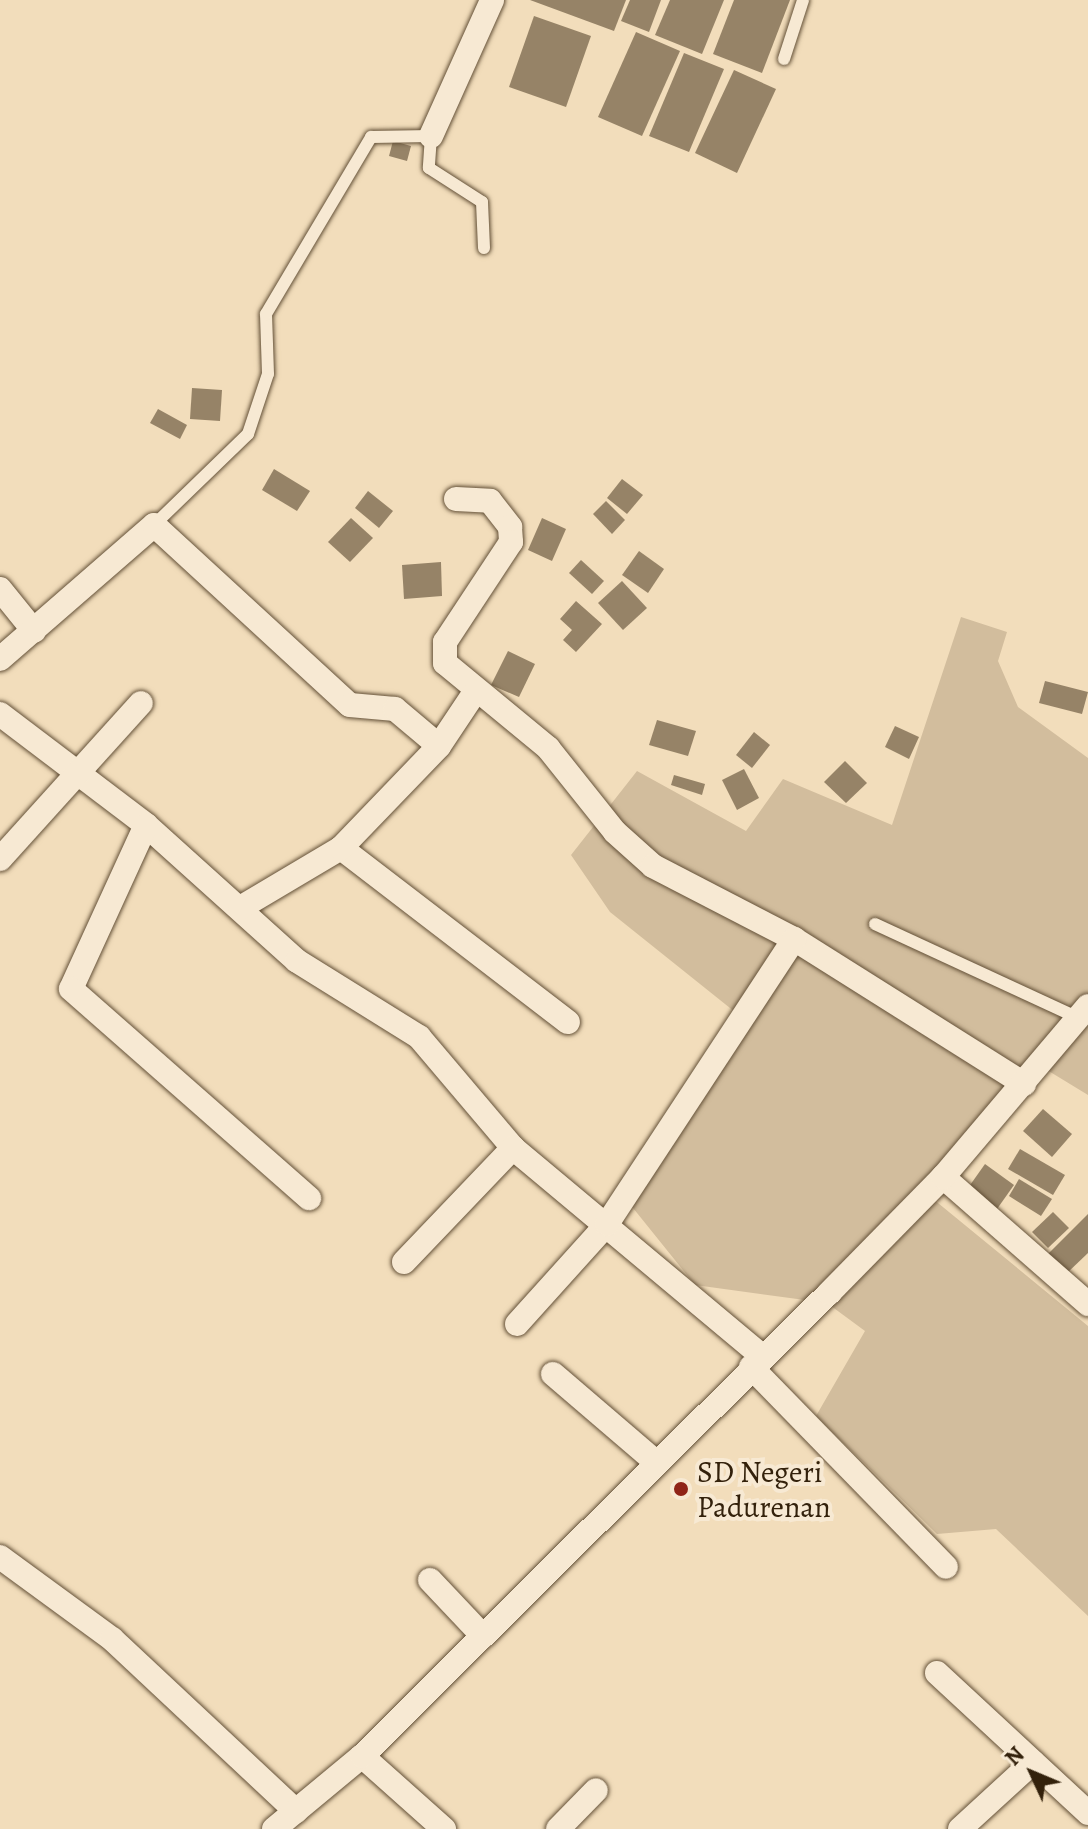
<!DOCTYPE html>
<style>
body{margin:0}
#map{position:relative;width:1088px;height:1829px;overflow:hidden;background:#f2ddbb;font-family:Alegreya,serif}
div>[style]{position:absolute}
.green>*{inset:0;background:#d2bd9d}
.building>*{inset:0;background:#968367}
.roads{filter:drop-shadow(0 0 2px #635037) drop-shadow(0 0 2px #635037)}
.lane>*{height:12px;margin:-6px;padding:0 6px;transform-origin:6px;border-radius:6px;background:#f7e9d3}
.street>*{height:24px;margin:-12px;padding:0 12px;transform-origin:12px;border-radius:12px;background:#f7e9d3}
.dots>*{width:22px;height:22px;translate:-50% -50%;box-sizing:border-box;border:4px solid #f7e9d3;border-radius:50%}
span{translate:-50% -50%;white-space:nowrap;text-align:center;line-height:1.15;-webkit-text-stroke:8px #f7e9d3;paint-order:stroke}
.poi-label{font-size:30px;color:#33210b}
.left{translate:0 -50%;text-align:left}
.north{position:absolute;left:992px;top:1733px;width:80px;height:80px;-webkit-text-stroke:6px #f7e9d3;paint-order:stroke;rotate:314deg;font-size:22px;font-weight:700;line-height:32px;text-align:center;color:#33210b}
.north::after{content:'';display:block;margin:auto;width:28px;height:36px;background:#33210b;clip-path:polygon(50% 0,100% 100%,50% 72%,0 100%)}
</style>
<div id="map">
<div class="green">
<i style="clip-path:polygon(961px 617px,1007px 632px,998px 661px,1018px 707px,1088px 758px,1088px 1095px,1047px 1070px,927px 1194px,1088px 1326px,1088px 1616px,996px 1529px,937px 1534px,816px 1416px,865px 1331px,827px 1303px,695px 1285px,629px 1203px,735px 1012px,610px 912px,571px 855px,637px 771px,746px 831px,783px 779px,892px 825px)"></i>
</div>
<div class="building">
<i style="clip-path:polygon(530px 0,626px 0,614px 31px)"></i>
<i style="clip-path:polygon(630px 0,661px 0,649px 32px,621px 21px)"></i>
<i style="clip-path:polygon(670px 0,724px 0,702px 54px,655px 35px)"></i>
<i style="clip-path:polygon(734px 0,790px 0,762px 73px,713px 54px)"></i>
<i style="clip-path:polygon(534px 16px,591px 36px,566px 107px,509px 87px)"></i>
<i style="clip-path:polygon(636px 32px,680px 51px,642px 136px,598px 117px)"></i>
<i style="clip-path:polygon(684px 53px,724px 69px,689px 152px,649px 136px)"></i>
<i style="clip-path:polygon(734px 70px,776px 89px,737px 173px,695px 153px)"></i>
<i style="clip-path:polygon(393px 141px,411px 146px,407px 161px,389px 156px)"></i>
<i style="clip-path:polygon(192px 388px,222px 390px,220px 421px,190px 419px)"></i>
<i style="clip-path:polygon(158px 409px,187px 425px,180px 439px,150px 423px)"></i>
<i style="clip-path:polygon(274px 469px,310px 491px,297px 511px,262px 490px)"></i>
<i style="clip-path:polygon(622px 479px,643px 495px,627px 514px,607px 498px)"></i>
<i style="clip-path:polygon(368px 491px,393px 511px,379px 528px,355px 508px)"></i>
<i style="clip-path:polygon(606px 501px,625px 520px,612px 534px,593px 514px)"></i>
<i style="clip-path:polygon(351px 518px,373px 538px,350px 562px,328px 542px)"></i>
<i style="clip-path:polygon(542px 518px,566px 529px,552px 561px,528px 550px)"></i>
<i style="clip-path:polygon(639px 551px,664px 569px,648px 593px,622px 575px)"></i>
<i style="clip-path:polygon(581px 560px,604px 581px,592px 594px,569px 573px)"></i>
<i style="clip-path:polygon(441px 562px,442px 596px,404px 599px,402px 565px)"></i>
<i style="clip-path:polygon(622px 581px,647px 608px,623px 630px,598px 603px)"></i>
<i style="clip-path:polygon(576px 601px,602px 624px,576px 652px,563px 640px,572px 630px,560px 619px)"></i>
<i style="clip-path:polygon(508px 651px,535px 664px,519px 697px,491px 685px)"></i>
<i style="clip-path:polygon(1045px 681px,1088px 692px,1082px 714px,1039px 703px)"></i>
<i style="clip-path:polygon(657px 720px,696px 731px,688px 756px,649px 745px)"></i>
<i style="clip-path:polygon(895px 726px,919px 737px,909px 759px,885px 747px)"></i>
<i style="clip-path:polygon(754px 732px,770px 745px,752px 768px,736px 755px)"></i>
<i style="clip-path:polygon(845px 761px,867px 783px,846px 803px,824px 782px)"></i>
<i style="clip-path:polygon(744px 769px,759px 798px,737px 810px,722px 780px)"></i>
<i style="clip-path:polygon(674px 775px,705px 784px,702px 795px,671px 785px)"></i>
<i style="clip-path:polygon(1043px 1109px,1072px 1134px,1052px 1157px,1023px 1131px)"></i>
<i style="clip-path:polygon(1020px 1149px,1065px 1175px,1053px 1195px,1008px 1169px)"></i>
<i style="clip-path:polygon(985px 1164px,1014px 1185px,997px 1209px,968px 1188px)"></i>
<i style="clip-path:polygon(1019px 1179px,1052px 1199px,1041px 1216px,1009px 1196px)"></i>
<i style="clip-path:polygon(1053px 1212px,1069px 1228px,1048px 1248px,1032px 1232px)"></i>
<i style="clip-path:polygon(1088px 1214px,1088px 1253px,1065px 1275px,1046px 1256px)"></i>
</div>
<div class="roads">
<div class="lane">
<i style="left:784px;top:59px;width:62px;rotate:-72.1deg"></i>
<i style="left:154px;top:525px;width:131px;rotate:-44.1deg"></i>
<i style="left:248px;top:434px;width:63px;rotate:-71.6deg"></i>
<i style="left:268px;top:374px;width:60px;rotate:-91.9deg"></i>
<i style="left:266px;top:314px;width:206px;rotate:-59.3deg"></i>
<i style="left:371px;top:137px;width:60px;rotate:-1deg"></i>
<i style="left:431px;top:136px;width:32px;rotate:94deg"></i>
<i style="left:429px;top:168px;width:63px;rotate:32.7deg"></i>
<i style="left:482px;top:202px;width:46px;rotate:87.5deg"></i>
<i style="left:875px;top:924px;width:224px;rotate:24.8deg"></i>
</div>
<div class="street">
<i style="left:431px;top:136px;width:149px;rotate:-65.8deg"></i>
<i style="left:456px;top:499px;width:34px;rotate:3deg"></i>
<i style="left:490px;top:501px;width:33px;rotate:52deg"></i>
<i style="left:510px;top:527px;width:15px;rotate:86deg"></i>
<i style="left:511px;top:542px;width:120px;rotate:123.4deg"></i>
<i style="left:445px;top:642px;width:21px;rotate:90deg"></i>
<i style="left:445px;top:663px;width:134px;rotate:39.5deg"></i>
<i style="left:548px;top:748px;width:107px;rotate:51.4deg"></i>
<i style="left:615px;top:832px;width:51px;rotate:41.8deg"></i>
<i style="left:653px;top:866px;width:159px;rotate:27.4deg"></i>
<i style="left:794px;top:939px;width:272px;rotate:32.2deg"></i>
<i style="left:0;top:589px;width:54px;rotate:51deg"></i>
<i style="left:0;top:659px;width:204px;rotate:-41deg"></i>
<i style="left:154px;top:525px;width:266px;rotate:42.6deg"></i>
<i style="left:350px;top:705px;width:45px;rotate:5.1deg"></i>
<i style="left:395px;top:709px;width:57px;rotate:40.1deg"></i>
<i style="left:0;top:714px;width:183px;rotate:37.2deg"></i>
<i style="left:146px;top:825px;width:203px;rotate:42deg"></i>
<i style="left:297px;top:961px;width:144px;rotate:31.9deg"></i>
<i style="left:419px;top:1037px;width:145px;rotate:49.7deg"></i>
<i style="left:513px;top:1148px;width:324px;rotate:39.9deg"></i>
<i style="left:146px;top:825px;width:180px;rotate:114.6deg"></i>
<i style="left:71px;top:989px;width:317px;rotate:41.3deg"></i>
<i style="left:341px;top:848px;width:286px;rotate:37.5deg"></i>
<i style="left:0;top:859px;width:210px;rotate:-47.9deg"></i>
<i style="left:240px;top:908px;width:117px;rotate:-30.7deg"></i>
<i style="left:341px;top:848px;width:141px;rotate:-46.1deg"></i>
<i style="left:439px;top:746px;width:65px;rotate:-56.3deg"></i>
<i style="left:943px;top:1177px;width:193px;rotate:41.2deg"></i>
<i style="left:404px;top:1262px;width:158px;rotate:-46.3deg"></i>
<i style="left:517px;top:1324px;width:135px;rotate:-48deg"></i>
<i style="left:607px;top:1224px;width:341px;rotate:-56.7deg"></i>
<i style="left:751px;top:1367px;width:279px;rotate:45.7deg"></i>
<i style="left:553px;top:1374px;width:137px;rotate:40.6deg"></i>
<i style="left:0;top:1557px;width:139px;rotate:36.2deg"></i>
<i style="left:112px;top:1639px;width:252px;rotate:43.1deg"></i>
<i style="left:430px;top:1580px;width:77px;rotate:46.6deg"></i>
<i style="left:937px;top:1673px;width:206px;rotate:42.8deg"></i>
<i style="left:362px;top:1756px;width:110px;rotate:41.7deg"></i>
<i style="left:274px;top:1829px;width:114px;rotate:-39.7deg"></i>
<i style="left:362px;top:1756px;width:658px;rotate:-44.75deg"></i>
<i style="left:829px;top:1293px;width:163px;rotate:-45.5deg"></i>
<i style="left:943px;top:1177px;width:224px;rotate:-49.7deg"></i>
<i style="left:558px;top:1829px;width:54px;rotate:-45.7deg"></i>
<i style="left:960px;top:1829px;width:99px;rotate:-42.5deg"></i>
</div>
</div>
<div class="dots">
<i style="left:681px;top:1489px;background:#8f2418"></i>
</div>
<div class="poi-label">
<span class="left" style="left:697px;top:1489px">SD Negeri<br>Padurenan</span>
</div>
<div class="north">N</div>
</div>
